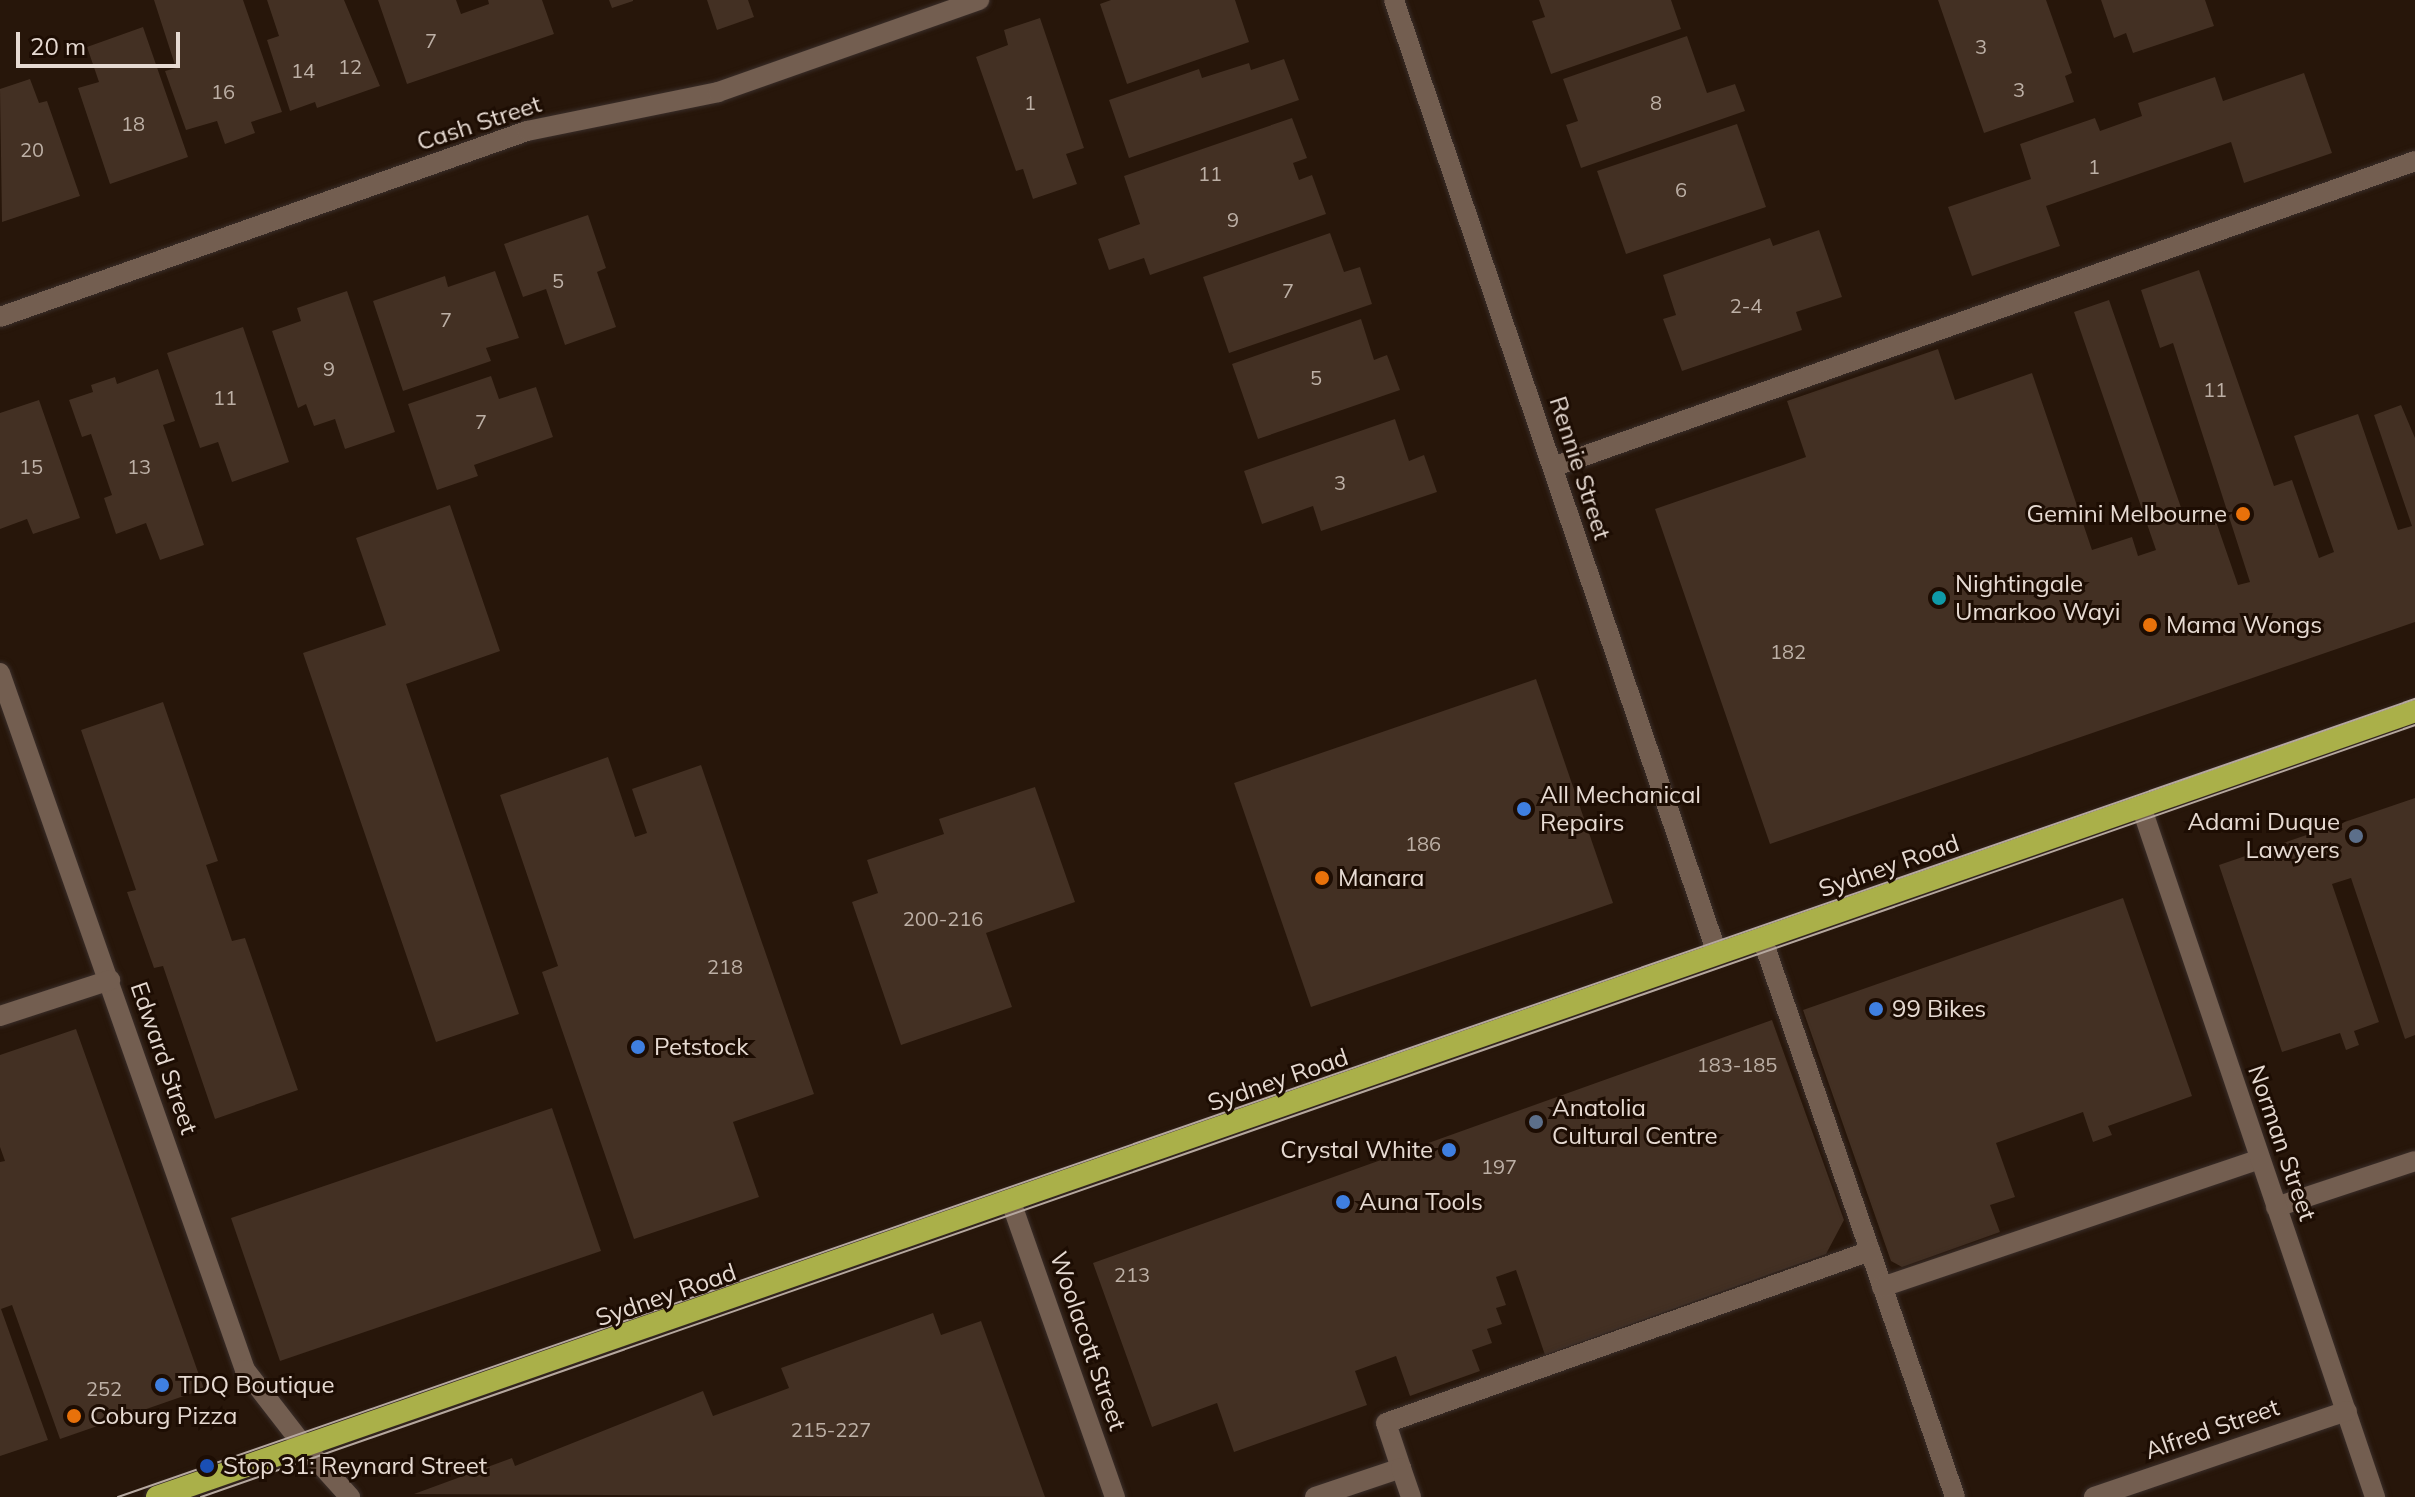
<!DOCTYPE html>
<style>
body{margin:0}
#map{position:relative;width:2415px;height:1497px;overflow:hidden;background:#27160a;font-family:Mulish,sans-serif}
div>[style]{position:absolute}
.building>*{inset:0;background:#433023}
.roads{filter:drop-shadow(0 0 2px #3a2e2a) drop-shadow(0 0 2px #3a2e2a)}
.service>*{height:20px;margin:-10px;padding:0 10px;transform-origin:10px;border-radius:10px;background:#735e50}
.minor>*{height:20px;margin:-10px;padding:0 10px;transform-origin:10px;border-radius:10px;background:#735e50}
.tertiary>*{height:20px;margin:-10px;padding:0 10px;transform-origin:10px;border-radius:10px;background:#735e50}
.trunk>*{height:22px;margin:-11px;padding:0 11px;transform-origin:11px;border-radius:11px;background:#aab049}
.tram>*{height:2px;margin:-1px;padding:0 1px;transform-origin:1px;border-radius:1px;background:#b6a89f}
.dots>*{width:22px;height:22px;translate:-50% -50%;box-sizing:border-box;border:4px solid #1d0d03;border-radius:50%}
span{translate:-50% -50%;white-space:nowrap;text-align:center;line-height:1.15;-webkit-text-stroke:6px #1d0d03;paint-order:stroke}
.number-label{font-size:20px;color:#bdb0a6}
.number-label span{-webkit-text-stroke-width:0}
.street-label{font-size:24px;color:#e6dad2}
.poi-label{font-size:24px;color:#e6dad2}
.right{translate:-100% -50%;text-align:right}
.left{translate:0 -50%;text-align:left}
.scale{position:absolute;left:16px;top:32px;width:164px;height:36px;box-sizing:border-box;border:4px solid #e6dad2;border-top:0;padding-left:10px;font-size:24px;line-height:28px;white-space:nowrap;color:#e6dad2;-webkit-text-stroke:6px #1d0d03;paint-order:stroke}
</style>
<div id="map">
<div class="building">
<i style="clip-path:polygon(154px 0,243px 0,282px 112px,251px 122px,255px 133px,225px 144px,217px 121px,186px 130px,165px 71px,176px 68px)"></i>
<i style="clip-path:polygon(267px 0,344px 0,380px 86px,317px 108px,315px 102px,290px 111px,267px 40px,279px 36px)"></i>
<i style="clip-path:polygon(378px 0,456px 0,461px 14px,489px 4px,488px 0,542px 0,554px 34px,407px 84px)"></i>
<i style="clip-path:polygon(609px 0,633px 0,633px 1px,612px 8px)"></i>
<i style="clip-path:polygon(707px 0,748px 0,754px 17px,717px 30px)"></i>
<i style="clip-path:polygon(1111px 0,1235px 0,1249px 42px,1127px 84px,1100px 4px)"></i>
<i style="clip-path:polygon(1539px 0,1671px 0,1681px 29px,1551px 74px,1532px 21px,1545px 17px)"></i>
<i style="clip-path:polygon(1938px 0,2046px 0,2072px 73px,2065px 76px,2074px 102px,1984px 133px)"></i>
<i style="clip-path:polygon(2101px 0,2205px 0,2214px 26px,2133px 53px,2126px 33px,2114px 38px)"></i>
<i style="clip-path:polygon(1040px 18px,1084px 148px,1066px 154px,1077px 184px,1033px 199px,1023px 169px,1016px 171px,976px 57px,1008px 45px,1004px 30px)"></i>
<i style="clip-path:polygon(143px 27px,188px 157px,110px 184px,78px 88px,99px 82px,87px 47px)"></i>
<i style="clip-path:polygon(1687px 36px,1707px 93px,1735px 84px,1745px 111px,1581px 168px,1566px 125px,1578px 121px,1563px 79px)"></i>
<i style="clip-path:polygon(1284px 59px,1299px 100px,1129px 158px,1109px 100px,1199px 69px,1202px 78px,1249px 63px,1251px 70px)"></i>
<i style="clip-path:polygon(2304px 73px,2332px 153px,2244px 183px,2231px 142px,2046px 206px,2060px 246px,1972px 276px,1948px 207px,2031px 179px,2020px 144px,2095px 118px,2100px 131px,2142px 116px,2138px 103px,2215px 77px,2223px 101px)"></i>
<i style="clip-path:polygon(30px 79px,39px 103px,47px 101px,80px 196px,2px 222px,0 89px)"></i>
<i style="clip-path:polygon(1292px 118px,1307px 158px,1293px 163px,1299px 180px,1312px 175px,1326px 214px,1150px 275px,1144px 258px,1109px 270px,1098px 239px,1140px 224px,1124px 176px)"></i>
<i style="clip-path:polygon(1737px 124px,1766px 207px,1626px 254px,1597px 171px)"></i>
<i style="clip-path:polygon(588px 215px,606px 268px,597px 272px,616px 327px,565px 345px,546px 289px,523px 297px,504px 244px)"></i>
<i style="clip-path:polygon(1819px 230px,1842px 297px,1796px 312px,1802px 330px,1682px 371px,1663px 319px,1676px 315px,1663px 275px,1770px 238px,1773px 246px)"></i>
<i style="clip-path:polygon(1330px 233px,1344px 272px,1360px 267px,1372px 304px,1229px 353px,1203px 277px)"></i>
<i style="clip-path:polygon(2199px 270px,2274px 486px,2292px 480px,2319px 558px,2334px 552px,2294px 436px,2358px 414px,2398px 530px,2412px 526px,2374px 415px,2401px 405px,2415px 438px,2415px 622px,1770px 844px,1655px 509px,1806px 457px,1787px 401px,1938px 349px,1955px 400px,2032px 373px,2092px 550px,2132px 537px,2138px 556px,2156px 550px,2074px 312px,2109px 300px,2185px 519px,2212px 510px,2238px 585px,2250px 582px,2173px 343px,2160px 348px,2141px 290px)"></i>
<i style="clip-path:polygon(495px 271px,519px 338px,486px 348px,491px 361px,403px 391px,373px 301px,445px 276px,448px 287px)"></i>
<i style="clip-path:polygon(347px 291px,395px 432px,345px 449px,335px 419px,314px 426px,306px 404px,298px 408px,272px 331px,301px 321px,297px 308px)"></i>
<i style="clip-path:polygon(1361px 319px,1374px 360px,1387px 355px,1400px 390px,1258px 439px,1232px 364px)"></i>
<i style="clip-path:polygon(243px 327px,289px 462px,232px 482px,218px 442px,200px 448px,167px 353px)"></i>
<i style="clip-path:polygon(158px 369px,175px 421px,163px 425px,204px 545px,160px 560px,146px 523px,116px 534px,104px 498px,112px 495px,91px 434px,82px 437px,69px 400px,93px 392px,91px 385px,115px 377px,117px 384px)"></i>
<i style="clip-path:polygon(491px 376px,499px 399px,536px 387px,553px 437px,474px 465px,478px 476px,437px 490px,408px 404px)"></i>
<i style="clip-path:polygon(39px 400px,80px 518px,33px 534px,27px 519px,0 529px,0 413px)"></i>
<i style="clip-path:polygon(1395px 419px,1409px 461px,1424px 455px,1437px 492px,1321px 531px,1313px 506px,1262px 524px,1244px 471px)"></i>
<i style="clip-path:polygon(450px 505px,500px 651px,406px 684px,519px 1014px,436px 1042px,303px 653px,386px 625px,356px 538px)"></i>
<i style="clip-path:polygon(1536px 679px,1613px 903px,1311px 1007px,1234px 783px)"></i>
<i style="clip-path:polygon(163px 702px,218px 861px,206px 865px,232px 941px,245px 938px,298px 1090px,215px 1119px,163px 966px,154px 968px,127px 892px,136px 890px,81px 730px)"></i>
<i style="clip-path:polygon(608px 757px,635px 837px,647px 833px,632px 789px,701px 765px,814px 1094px,733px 1122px,759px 1197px,634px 1239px,542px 972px,558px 966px,500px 795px)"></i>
<i style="clip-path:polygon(1035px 787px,1075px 902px,986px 933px,1012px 1007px,901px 1045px,852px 902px,878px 893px,867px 860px,944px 834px,939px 819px)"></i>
<i style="clip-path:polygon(2415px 798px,2415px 1035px,2405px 1039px,2351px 878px,2332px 884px,2379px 1022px,2354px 1031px,2359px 1045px,2346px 1050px,2340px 1033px,2282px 1052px,2219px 865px)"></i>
<i style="clip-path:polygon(2123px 898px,2192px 1096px,2108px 1126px,2112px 1135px,2093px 1142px,2083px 1112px,1996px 1143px,2015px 1197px,1990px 1205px,2000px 1232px,1902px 1267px,1891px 1261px,1803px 1010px)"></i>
<i style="clip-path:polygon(1772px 1020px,1844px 1220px,1826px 1254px,1545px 1355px,1516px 1270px,1496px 1277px,1506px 1305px,1496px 1308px,1502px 1324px,1487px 1329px,1492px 1343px,1472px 1350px,1480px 1371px,1410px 1396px,1396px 1356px,1355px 1371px,1367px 1405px,1234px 1452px,1217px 1403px,1152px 1427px,1093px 1263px)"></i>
<i style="clip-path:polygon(76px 1029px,204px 1389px,60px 1439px,12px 1305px,1px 1309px,48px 1440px,0 1456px,0 1162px,5px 1161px,0 1147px,0 1055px)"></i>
<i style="clip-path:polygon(552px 1108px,601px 1251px,280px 1361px,231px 1218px)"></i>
<i style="clip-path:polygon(933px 1313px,941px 1335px,981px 1321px,1045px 1497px,414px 1494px,512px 1458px,515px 1466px,703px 1391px,713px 1416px,789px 1388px,781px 1368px)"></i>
</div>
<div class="roads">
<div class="service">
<i style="left:1553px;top:467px;width:915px;rotate:-19.54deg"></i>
<i style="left:1762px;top:938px;width:591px;rotate:70.95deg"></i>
<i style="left:2276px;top:1207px;width:146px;rotate:-18.3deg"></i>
<i style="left:1882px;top:1287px;width:399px;rotate:-18.7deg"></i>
<i style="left:1401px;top:1468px;width:47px;rotate:-108.4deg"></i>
<i style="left:1386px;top:1423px;width:514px;rotate:-19.56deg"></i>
<i style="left:1315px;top:1497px;width:91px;rotate:-18.6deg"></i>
<i style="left:1401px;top:1468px;width:31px;rotate:71deg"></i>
</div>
<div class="minor">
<i style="left:1394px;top:0;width:1006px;rotate:71.28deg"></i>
<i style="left:0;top:317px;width:559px;rotate:-19.44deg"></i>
<i style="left:527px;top:131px;width:195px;rotate:-11.5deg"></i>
<i style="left:718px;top:92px;width:277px;rotate:-19.4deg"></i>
<i style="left:0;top:673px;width:739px;rotate:70.63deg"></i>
<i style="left:245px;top:1370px;width:96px;rotate:52.2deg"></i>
<i style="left:2141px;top:806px;width:730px;rotate:71.29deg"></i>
<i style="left:0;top:1016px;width:116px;rotate:-18.1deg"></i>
<i style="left:1011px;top:1202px;width:313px;rotate:70.6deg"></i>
<i style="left:2094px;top:1497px;width:267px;rotate:-18.8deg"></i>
</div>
<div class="tertiary">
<i style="left:304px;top:1446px;width:69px;rotate:48deg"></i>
</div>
<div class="trunk">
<i style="left:157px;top:1497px;width:2391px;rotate:-19.19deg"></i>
</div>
</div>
<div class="tram">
<i style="left:118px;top:1497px;width:2432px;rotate:-19.16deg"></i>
<i style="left:201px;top:1497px;width:2345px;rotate:-19.22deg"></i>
</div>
<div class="dots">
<i style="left:2243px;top:514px;background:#e8710a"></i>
<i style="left:1939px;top:598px;background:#0f9aa8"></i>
<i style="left:2150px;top:625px;background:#e8710a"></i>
<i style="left:1524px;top:809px;background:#3f7fe0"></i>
<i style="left:2356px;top:836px;background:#5c6f8a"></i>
<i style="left:1322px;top:878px;background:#e8710a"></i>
<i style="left:1876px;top:1009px;background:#3f7fe0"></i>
<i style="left:638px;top:1047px;background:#3f7fe0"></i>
<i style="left:1536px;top:1122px;background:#5c6f8a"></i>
<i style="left:1449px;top:1150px;background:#3f7fe0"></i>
<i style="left:1343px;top:1202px;background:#3f7fe0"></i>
<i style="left:162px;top:1385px;background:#3f7fe0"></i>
<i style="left:74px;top:1416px;background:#e8710a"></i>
<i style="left:207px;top:1466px;background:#1a4fb4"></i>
</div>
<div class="number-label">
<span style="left:431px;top:40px">7</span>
<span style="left:1981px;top:46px">3</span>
<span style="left:350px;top:66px">12</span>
<span style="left:303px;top:70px">14</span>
<span style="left:2019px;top:89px">3</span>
<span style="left:223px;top:91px">16</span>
<span style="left:1030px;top:102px">1</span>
<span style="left:1656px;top:102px">8</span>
<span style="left:133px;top:123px">18</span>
<span style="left:32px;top:149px">20</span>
<span style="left:2094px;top:166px">1</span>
<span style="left:1210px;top:173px">11</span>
<span style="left:1681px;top:189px">6</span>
<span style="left:1233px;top:219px">9</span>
<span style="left:558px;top:280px">5</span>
<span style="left:1288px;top:290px">7</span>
<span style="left:1746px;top:305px">2-4</span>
<span style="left:446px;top:319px">7</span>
<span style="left:329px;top:368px">9</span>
<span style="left:1316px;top:377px">5</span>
<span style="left:2215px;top:389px">11</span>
<span style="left:225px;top:397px">11</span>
<span style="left:481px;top:421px">7</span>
<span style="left:31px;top:466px">15</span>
<span style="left:139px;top:466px">13</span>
<span style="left:1340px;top:482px">3</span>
<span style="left:1788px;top:651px">182</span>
<span style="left:1423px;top:843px">186</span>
<span style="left:943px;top:918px">200-216</span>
<span style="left:725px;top:966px">218</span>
<span style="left:1737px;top:1064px">183-185</span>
<span style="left:1499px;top:1166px">197</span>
<span style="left:1132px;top:1274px">213</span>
<span style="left:104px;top:1388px">252</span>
<span style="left:831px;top:1429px">215-227</span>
</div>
<div class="street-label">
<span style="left:479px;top:123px;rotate:-18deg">Cash Street</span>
<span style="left:1580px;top:468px;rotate:72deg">Rennie Street</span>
<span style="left:1889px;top:866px;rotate:-19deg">Sydney Road</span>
<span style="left:164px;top:1058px;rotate:71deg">Edward Street</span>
<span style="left:1278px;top:1080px;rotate:-19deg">Sydney Road</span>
<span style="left:2282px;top:1143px;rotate:71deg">Norman Street</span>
<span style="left:666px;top:1295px;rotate:-19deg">Sydney Road</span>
<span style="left:1088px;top:1341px;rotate:71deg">Woolacott Street</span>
<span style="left:2212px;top:1429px;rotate:-19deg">Alfred Street</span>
</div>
<div class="poi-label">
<span class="right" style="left:2227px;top:514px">Gemini Melbourne</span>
<span class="left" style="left:1955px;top:598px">Nightingale<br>Umarkoo Wayi</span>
<span class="left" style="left:2166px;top:625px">Mama Wongs</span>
<span class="left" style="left:1540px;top:809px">All Mechanical<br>Repairs</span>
<span class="right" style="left:2340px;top:836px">Adami Duque<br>Lawyers</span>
<span class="left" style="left:1338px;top:878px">Manara</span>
<span class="left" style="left:1892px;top:1009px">99 Bikes</span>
<span class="left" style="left:654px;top:1047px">Petstock</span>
<span class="left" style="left:1552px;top:1122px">Anatolia<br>Cultural Centre</span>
<span class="right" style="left:1433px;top:1150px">Crystal White</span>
<span class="left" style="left:1359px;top:1202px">Auna Tools</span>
<span class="left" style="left:178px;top:1385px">TDQ Boutique</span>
<span class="left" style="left:90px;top:1416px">Coburg Pizza</span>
<span class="left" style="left:223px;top:1466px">Stop 31: Reynard Street</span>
</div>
<div class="scale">20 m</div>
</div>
